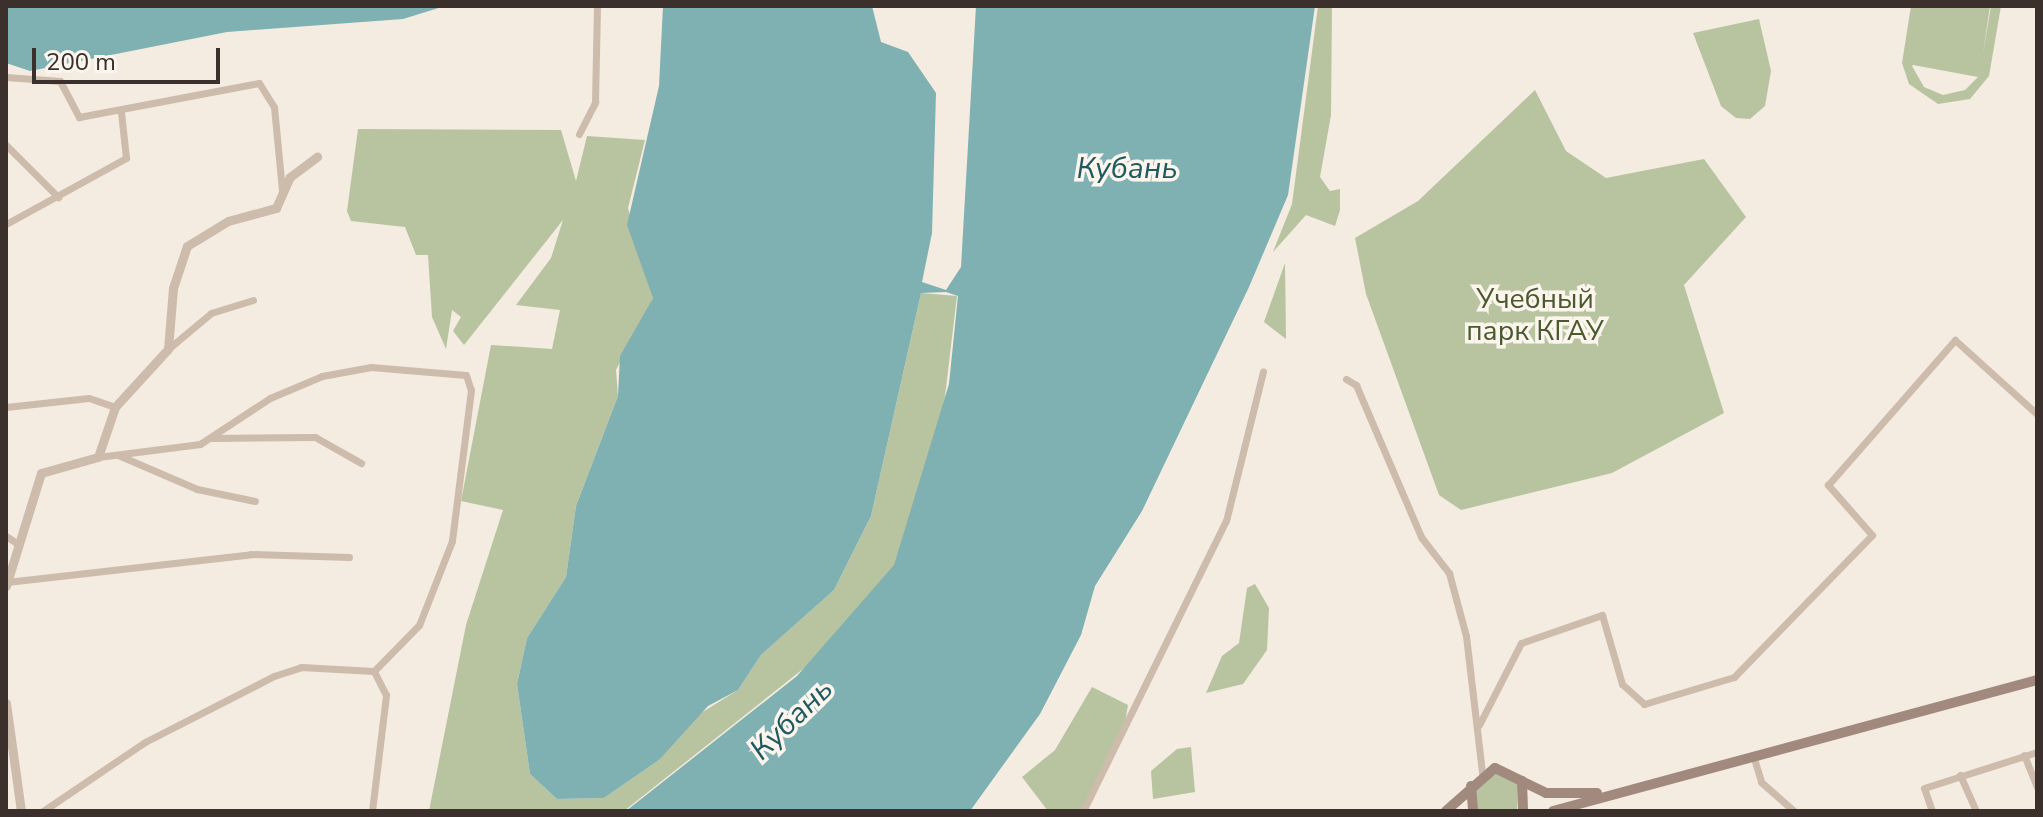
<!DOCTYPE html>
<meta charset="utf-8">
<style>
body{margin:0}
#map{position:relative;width:2043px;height:817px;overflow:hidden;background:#f4ebe1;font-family:"Nunito Sans",sans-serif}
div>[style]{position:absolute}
.green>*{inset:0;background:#b8c4a0}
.water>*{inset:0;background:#7fb0b2}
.minor>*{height:7px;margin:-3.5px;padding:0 3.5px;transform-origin:3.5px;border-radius:3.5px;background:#cdbbac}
.tertiary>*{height:9px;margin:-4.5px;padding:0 4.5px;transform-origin:4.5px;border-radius:4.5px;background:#cdbbac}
.secondary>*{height:10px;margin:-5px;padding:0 5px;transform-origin:5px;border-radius:5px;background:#a18a7d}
span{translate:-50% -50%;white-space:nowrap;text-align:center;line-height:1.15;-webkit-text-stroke:7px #fbf5ee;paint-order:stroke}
.park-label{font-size:28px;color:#4a5a2e}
.water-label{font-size:30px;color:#1f5a5e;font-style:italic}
.frame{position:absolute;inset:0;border:8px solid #3b302b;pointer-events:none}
.scale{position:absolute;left:32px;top:48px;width:188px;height:36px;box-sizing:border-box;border:4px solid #3b302b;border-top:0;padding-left:10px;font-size:24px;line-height:28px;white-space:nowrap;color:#3b302b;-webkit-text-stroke:6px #fbf5ee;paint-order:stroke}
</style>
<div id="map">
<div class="green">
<i style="clip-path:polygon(1318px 6px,1332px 6px,1331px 115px,1320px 177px,1330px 191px,1340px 189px,1340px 210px,1335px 226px,1306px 215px,1273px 252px,1292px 204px)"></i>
<i style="clip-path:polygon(evenodd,1911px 6px,1990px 6px,1983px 54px,1991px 6px,2001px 6px,1989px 76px,1970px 99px,1938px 104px,1909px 84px,1902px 63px,1911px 6px,1912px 66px,1913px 65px,1978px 77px,1965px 90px,1943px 95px,1924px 87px,1912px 66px)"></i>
<i style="clip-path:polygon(1759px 19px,1771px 71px,1765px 106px,1750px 119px,1736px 118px,1721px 106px,1693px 33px)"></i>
<i style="clip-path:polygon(1535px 90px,1566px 151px,1606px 178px,1704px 159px,1746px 217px,1684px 285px,1724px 413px,1612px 473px,1461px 510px,1439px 495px,1366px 294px,1355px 238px,1418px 201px)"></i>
<i style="clip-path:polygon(358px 129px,561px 130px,576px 181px,587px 136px,645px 140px,628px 208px,653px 298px,616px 370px,618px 396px,576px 506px,566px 577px,527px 638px,517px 684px,530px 774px,557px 799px,604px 798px,659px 760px,693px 718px,738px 690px,761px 655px,834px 590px,871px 516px,921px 293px,957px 296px,941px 429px,907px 551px,808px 665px,624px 811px,429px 811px,466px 625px,503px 510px,461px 501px,491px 345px,552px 349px,560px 310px,516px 305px,551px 258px,563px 220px,464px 345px,453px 331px,461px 317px,452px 310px,446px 349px,432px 317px,428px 255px,416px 255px,405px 227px,351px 221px,347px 211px)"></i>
<i style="clip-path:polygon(1285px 263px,1286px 339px,1264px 322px)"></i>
<i style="clip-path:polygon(1255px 584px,1269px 608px,1267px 650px,1243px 684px,1206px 693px,1222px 656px,1239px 643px,1247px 588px)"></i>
<i style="clip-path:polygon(1092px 687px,1128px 705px,1125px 722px,1081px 811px,1048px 811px,1022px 777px,1055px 750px)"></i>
<i style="clip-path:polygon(1191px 747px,1195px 792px,1153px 799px,1151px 771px,1177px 749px)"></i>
<i style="clip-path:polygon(1497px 773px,1518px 784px,1517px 811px,1478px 811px,1474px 789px)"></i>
</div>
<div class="water">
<i style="clip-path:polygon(6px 6px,445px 6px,403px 19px,227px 32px,30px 71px,6px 63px)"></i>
<i style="clip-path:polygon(663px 6px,872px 6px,881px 42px,908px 52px,936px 93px,932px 233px,922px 282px,946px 290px,961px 267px,976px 6px,1315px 6px,1288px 195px,1249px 287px,1142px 511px,1095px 586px,1081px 635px,1040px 714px,970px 811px,626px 811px,797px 676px,894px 565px,949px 384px,958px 296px,946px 292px,921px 293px,871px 516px,834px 590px,761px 655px,738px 690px,708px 706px,659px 760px,604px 798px,557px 799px,530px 774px,517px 684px,527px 638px,566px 577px,576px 506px,618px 396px,620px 356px,653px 298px,627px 225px,659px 86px)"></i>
</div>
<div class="minor">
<i style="left:6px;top:77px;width:54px;rotate:4.2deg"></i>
<i style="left:60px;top:81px;width:41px;rotate:62.2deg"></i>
<i style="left:79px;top:117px;width:183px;rotate:-10.7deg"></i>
<i style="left:259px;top:83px;width:28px;rotate:58deg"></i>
<i style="left:274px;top:107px;width:83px;rotate:84.5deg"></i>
<i style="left:579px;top:134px;width:36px;rotate:-63deg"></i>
<i style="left:595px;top:102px;width:96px;rotate:-88.8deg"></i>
<i style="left:6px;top:145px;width:74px;rotate:45deg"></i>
<i style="left:6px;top:224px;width:137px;rotate:-28.8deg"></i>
<i style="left:126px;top:158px;width:46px;rotate:-96.2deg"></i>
<i style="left:168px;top:349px;width:56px;rotate:-39.9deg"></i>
<i style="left:211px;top:313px;width:44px;rotate:-17.2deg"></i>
<i style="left:1346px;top:379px;width:12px;rotate:31deg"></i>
<i style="left:1356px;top:385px;width:165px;rotate:66.8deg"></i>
<i style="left:1421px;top:537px;width:46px;rotate:52.1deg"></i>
<i style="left:1449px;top:573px;width:65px;rotate:74.9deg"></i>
<i style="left:1466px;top:636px;width:138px;rotate:83.3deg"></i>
<i style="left:6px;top:407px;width:83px;rotate:-6.2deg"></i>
<i style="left:89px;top:398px;width:28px;rotate:19deg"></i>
<i style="left:212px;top:438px;width:103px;rotate:-0.6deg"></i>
<i style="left:315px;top:437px;width:53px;rotate:29.5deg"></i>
<i style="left:118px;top:455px;width:86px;rotate:23.3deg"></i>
<i style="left:197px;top:489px;width:59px;rotate:11.7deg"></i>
<i style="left:98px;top:457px;width:103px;rotate:-7.3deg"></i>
<i style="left:200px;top:444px;width:84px;rotate:-33.3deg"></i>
<i style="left:270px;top:398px;width:56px;rotate:-22.9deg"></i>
<i style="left:322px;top:376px;width:50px;rotate:-10.4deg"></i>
<i style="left:371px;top:367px;width:95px;rotate:4.8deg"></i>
<i style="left:466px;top:375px;width:16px;rotate:72deg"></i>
<i style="left:471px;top:390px;width:152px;rotate:97.2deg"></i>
<i style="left:452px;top:541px;width:90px;rotate:111.4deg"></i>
<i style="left:419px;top:625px;width:64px;rotate:134.4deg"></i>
<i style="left:6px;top:536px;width:14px;rotate:34deg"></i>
<i style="left:7px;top:582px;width:246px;rotate:-6.5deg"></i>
<i style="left:251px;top:554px;width:98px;rotate:1.8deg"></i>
<i style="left:1479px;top:725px;width:92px;rotate:-62.9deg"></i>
<i style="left:1521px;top:643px;width:86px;rotate:-19.1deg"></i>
<i style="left:1602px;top:615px;width:72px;rotate:73.8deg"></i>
<i style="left:1622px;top:684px;width:30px;rotate:42deg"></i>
<i style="left:1644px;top:704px;width:94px;rotate:-16.7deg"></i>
<i style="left:1734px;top:677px;width:198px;rotate:-45.8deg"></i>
<i style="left:1872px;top:535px;width:67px;rotate:-131.3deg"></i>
<i style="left:1828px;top:485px;width:193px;rotate:-48.8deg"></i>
<i style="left:1955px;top:340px;width:110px;rotate:42.1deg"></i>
<i style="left:1753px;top:755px;width:28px;rotate:73deg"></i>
<i style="left:1761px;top:782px;width:44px;rotate:41.3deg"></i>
<i style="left:2024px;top:755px;width:35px;rotate:68deg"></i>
<i style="left:1960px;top:775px;width:39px;rotate:66deg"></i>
<i style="left:43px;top:811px;width:123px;rotate:-34.1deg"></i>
<i style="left:145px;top:742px;width:145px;rotate:-27.1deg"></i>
<i style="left:274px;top:676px;width:28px;rotate:-18deg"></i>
<i style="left:301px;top:667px;width:73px;rotate:3.1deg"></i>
<i style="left:372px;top:811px;width:117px;rotate:-83.1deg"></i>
<i style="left:386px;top:695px;width:27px;rotate:-117deg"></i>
<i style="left:1083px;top:811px;width:323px;rotate:-63.8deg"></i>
<i style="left:1226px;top:521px;width:154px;rotate:-76.1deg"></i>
<i style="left:1932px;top:811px;width:24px;rotate:-109deg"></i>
<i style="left:1924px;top:788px;width:119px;rotate:-17.7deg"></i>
</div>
<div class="tertiary">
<i style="left:6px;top:586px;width:118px;rotate:-72.8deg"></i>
<i style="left:41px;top:473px;width:59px;rotate:-15.7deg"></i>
<i style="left:98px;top:457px;width:53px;rotate:-71.2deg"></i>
<i style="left:115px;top:407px;width:79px;rotate:-47.6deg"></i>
<i style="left:168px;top:349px;width:61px;rotate:-85.3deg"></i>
<i style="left:173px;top:288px;width:44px;rotate:-71.6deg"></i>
<i style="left:187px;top:246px;width:48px;rotate:-31.4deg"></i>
<i style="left:228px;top:221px;width:50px;rotate:-15.2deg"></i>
<i style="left:276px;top:208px;width:34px;rotate:-66deg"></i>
<i style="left:290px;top:177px;width:34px;rotate:-37deg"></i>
<i style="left:6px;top:703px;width:109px;rotate:82.1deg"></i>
</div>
<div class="secondary">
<i style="left:1522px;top:781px;width:30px;rotate:88deg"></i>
<i style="left:1471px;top:786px;width:25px;rotate:85deg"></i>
<i style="left:1446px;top:811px;width:65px;rotate:-41.3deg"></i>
<i style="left:1495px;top:768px;width:57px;rotate:26.1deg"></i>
<i style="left:1546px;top:793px;width:51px"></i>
<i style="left:1553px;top:811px;width:501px;rotate:-15.14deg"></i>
</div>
<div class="park-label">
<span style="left:1535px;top:315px">Учебный<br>парк КГАУ</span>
</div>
<div class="water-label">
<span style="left:1127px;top:169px">Кубань</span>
<span style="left:792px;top:720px;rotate:-44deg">Кубань</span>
</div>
<div class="frame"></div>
<div class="scale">200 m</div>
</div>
